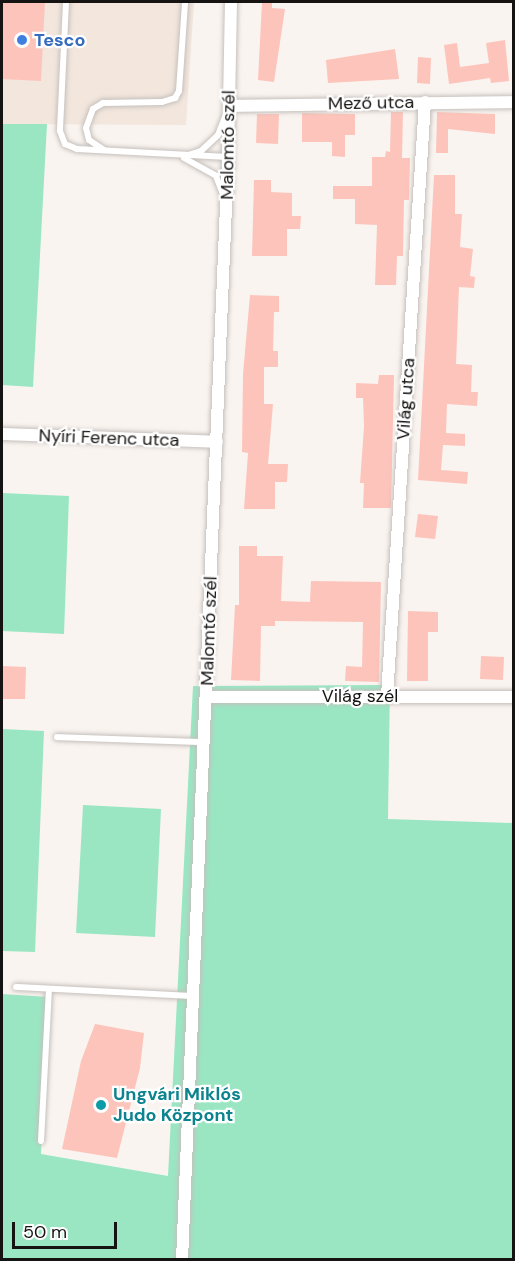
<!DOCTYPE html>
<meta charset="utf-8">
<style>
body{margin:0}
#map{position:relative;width:515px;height:1261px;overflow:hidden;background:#faf4f0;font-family:"DM Sans",sans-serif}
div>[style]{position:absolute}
.built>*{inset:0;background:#f2e6dd}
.green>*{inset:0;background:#9ae6c3}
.building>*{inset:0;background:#fdc4bb}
.roads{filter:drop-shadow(0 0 2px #c5c0bc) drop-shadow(0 0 2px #c5c0bc)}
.service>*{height:6px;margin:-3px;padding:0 3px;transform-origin:3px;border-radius:3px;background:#fff}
.minor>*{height:12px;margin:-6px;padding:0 6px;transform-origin:6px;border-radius:6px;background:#fff}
.dots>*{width:16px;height:16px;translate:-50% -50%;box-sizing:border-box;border:3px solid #fff;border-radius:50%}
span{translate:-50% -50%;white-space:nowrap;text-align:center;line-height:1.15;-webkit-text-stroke:4.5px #fff;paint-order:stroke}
.shop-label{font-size:18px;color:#366cbe;font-weight:700}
.left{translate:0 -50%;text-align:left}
.street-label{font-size:18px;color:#161413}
.culture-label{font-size:18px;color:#0d838f;font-weight:700}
.frame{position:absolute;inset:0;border:3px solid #161413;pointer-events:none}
.scale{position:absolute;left:12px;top:1222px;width:105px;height:27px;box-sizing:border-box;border:3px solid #161413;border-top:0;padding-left:8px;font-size:18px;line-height:21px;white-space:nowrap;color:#161413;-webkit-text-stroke:4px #fff;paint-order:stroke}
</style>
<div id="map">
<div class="built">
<i style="clip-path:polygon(2px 2px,194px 2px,186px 125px,2px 124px)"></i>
</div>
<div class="green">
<i style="clip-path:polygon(2px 124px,47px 124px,33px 387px,2px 385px)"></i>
<i style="clip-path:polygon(2px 493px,69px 496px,64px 634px,2px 631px)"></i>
<i style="clip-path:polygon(390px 685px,388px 819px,513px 823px,513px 1259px,2px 1259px,2px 994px,49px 997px,41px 1154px,168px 1176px,193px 686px)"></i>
<i style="clip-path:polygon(2px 729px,44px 731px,35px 952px,2px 951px)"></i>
<i style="clip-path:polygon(83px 805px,161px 809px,155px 937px,76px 933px)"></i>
</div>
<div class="building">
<i style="clip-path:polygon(2px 2px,45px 2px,41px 81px,2px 79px)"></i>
<i style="clip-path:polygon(262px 2px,272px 2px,272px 8px,285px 9px,274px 82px,258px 80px)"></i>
<i style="clip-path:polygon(505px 40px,509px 81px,491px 83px,490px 78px,449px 84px,444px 45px,457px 43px,460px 67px,489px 63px,486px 43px)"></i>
<i style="clip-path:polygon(395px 49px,399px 79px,328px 83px,326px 60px)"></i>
<i style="clip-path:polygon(418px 57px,431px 58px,430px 84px,417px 83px)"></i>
<i style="clip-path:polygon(391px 112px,403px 112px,402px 158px,410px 158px,409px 200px,404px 200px,403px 256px,397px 256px,396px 285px,375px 285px,377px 225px,355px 224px,355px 199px,333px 199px,333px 186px,372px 186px,372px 157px,385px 157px,386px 151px,390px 152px)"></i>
<i style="clip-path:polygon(437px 112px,495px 114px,495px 134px,448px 129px,448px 153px,436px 153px)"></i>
<i style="clip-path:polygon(302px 113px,355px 114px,355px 135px,345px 135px,345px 157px,332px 156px,332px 142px,302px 142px)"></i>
<i style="clip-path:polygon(257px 114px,279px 114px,278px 144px,256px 143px)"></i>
<i style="clip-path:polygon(434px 175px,455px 175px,455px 214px,462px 214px,460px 247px,473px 249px,470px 276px,475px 277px,474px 288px,459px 287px,456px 364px,472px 365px,471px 392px,478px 392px,477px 406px,447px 404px,446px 433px,465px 434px,465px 446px,443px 445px,441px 470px,468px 472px,467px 484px,418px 480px)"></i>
<i style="clip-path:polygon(254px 180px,271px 180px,271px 192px,292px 193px,292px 216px,301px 216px,300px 229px,287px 229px,287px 256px,252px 256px)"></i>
<i style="clip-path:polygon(250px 295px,279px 296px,279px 312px,274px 312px,273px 351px,278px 351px,278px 367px,264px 367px,264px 404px,273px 404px,268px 464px,288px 464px,287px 482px,275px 482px,275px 509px,244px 509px,248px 453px,242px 452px,243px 374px)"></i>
<i style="clip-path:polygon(379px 375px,394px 375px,391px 508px,363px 508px,364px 483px,360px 483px,364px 426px,363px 398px,356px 398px,356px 383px,378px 384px)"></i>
<i style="clip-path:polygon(418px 514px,438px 516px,435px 539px,415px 537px)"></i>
<i style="clip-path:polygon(239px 546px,257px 546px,257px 556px,283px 556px,281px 601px,310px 602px,311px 581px,381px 582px,379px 682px,345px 681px,346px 666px,362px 667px,363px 622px,275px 621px,275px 626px,261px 626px,260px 681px,231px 680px,235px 605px,239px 605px)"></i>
<i style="clip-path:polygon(408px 611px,438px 612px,438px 632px,428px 632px,428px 681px,407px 681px)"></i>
<i style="clip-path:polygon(481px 656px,504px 657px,503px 680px,480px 679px)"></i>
<i style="clip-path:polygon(2px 666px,26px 667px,25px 699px,2px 699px)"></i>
<i style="clip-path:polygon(95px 1024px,144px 1033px,140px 1068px,117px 1158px,62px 1149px,81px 1061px)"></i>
</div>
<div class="roads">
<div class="service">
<i style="left:66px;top:2px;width:129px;rotate:92.7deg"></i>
<i style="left:60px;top:131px;width:14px;rotate:69deg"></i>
<i style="left:65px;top:144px;width:13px;rotate:23deg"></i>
<i style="left:77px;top:149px;width:151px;rotate:3deg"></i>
<i style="left:104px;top:150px;width:18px;rotate:-146deg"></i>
<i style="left:89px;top:140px;width:12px;rotate:-104deg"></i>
<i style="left:86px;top:128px;width:20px;rotate:-70deg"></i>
<i style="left:93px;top:109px;width:12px;rotate:-31deg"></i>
<i style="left:103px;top:103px;width:59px;rotate:-1deg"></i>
<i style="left:162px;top:102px;width:14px;rotate:-17deg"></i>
<i style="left:175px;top:98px;width:8px;rotate:-60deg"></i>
<i style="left:179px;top:91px;width:89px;rotate:-86.1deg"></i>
<i style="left:188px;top:155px;width:14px;rotate:-17deg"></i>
<i style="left:201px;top:151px;width:23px;rotate:-43deg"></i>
<i style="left:218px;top:135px;width:22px;rotate:-69deg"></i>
<i style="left:184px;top:158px;width:37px;rotate:29deg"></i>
<i style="left:216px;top:176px;width:19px;rotate:69deg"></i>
<i style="left:57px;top:737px;width:146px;rotate:2deg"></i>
<i style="left:16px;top:987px;width:178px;rotate:2.9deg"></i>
<i style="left:41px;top:1141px;width:152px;rotate:-87deg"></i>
</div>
<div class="minor">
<i style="left:229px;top:106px;width:285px;rotate:-0.8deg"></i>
<i style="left:2px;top:434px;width:215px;rotate:2.1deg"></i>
<i style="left:387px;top:696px;width:595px;rotate:-86.34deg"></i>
<i style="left:207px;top:697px;width:307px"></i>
<i style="left:182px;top:1260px;width:1104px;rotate:-87.61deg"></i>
<i style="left:228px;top:157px;width:155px;rotate:-88.9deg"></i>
</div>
</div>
<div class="dots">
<i style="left:22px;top:40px;background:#3f7fe0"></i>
<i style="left:101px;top:1105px;background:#0f9aa8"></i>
</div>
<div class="shop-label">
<span class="left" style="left:34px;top:40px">Tesco</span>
</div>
<div class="street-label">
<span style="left:371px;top:103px;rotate:-1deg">Mező utca</span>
<span style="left:228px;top:145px;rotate:-89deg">Malomtó szél</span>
<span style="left:406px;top:399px;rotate:-86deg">Világ utca</span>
<span style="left:109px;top:438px;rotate:2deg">Nyíri Ferenc utca</span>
<span style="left:209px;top:631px;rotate:-88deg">Malomtó szél</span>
<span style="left:360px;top:696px">Világ szél</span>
</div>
<div class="culture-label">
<span class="left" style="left:113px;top:1105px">Ungvári Miklós<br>Judo Központ</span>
</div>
<div class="frame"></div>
<div class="scale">50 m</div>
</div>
